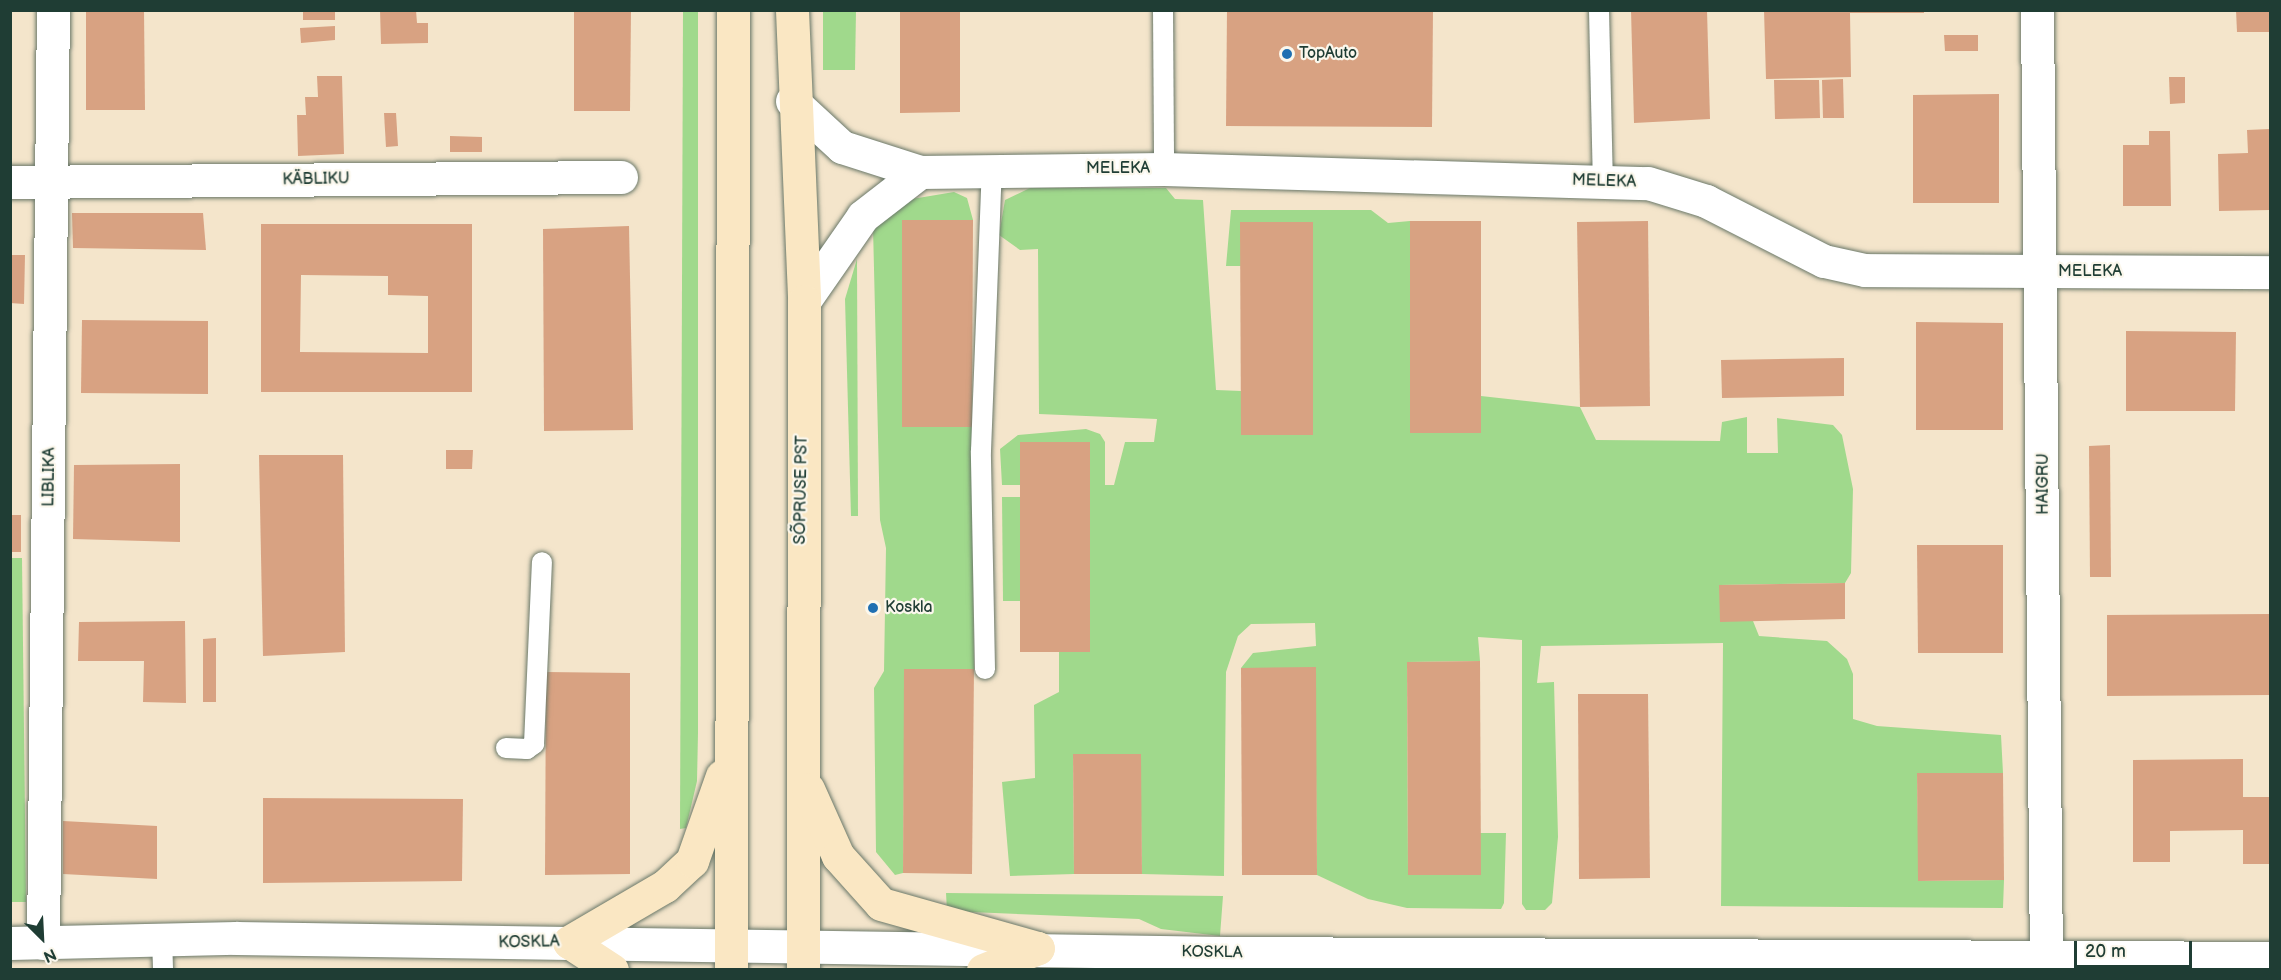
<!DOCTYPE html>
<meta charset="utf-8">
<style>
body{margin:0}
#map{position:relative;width:2281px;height:980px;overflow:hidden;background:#f4e5cb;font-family:"Balsamiq Sans",sans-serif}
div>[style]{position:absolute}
.green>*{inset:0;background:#a0d98c}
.building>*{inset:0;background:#d8a282}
.roads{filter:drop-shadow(0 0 2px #6a7869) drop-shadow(0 0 2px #6a7869)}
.service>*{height:20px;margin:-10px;padding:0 10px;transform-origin:10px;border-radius:10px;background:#fff}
.minor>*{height:33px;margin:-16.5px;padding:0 16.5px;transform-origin:16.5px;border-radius:16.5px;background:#fff}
.tertiary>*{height:33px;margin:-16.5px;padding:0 16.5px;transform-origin:16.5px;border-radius:16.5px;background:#fff}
.secondary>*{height:33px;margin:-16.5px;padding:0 16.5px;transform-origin:16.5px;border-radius:16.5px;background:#fae7c3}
.dots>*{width:16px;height:16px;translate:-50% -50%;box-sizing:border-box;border:3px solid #fbf7ec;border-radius:50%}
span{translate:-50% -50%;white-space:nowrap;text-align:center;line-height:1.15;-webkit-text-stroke:4.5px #fbf7ec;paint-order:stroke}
.poi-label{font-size:16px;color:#1f3d34}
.left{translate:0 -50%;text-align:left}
.street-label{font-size:16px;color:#1f3d34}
.frame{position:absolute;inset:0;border:12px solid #1f3d34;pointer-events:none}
.north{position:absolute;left:12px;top:908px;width:60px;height:60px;-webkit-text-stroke:4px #fbf7ec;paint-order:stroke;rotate:156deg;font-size:16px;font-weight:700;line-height:24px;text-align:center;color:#1f3d34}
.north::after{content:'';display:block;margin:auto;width:21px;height:27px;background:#1f3d34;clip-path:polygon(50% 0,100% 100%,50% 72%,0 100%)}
.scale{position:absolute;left:2074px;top:941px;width:118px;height:27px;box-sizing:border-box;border:3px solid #1f3d34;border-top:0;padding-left:8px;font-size:18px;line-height:21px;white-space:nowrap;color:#1f3d34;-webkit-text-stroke:4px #fbf7ec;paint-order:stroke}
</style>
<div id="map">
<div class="green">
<i style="clip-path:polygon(698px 10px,698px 733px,697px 781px,686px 828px,680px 829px,683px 11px)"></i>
<i style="clip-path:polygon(823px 11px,856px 11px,855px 70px,823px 70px)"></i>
<i style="clip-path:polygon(1030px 188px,1166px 188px,1175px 199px,1203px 200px,1216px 390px,1241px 391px,1242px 435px,1313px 435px,1313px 222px,1241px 222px,1241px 266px,1226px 266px,1231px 210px,1371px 210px,1388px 223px,1410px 221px,1410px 433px,1481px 433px,1481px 396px,1580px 407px,1596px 440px,1720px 441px,1722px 422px,1747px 417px,1747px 453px,1778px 453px,1777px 418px,1833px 425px,1842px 435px,1853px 489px,1851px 573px,1845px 583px,1720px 585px,1720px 621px,1753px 621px,1759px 636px,1827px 641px,1847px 659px,1853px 674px,1853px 719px,1877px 726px,2001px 735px,2003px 773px,1917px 774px,1919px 881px,2004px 880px,2003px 908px,1721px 906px,1723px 643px,1541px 646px,1537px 683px,1554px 682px,1558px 837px,1552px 903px,1545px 910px,1526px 910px,1522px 904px,1522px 640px,1478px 637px,1480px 661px,1407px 662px,1408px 875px,1480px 875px,1480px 833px,1506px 833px,1504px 903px,1501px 909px,1407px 908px,1368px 899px,1317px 875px,1315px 668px,1241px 668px,1253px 653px,1316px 646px,1315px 623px,1251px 624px,1238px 636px,1226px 672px,1224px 876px,1142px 874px,1140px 754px,1073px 755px,1074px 874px,1010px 876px,1002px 782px,1035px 778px,1034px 705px,1059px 692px,1059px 652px,1090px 652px,1090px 442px,1020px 442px,1020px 485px,1002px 485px,1000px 449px,1018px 435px,1086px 429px,1100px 434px,1105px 442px,1105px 485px,1114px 485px,1125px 442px,1154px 442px,1157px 419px,1039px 414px,1038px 249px,1020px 250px,999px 235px,1005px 200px)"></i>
<i style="clip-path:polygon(954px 192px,967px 198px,973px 220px,902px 220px,902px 427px,972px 427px,974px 669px,905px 670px,903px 873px,895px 875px,876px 852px,874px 688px,884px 671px,886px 548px,880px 520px,873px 227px,912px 199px)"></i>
<i style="clip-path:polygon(857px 259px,858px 516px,851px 516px,845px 299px)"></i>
<i style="clip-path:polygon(1002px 497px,1020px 497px,1020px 601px,1003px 601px)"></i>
<i style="clip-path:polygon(10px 558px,22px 558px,26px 902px,10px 902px)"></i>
<i style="clip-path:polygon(946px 893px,1223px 896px,1220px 936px,1161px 929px,1139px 919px,947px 911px)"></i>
</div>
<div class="building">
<i style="clip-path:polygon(86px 10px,144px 10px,145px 110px,86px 110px)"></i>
<i style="clip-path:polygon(303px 10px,335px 10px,335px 20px,303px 20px)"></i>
<i style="clip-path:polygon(380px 10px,416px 10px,417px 23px,428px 23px,428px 43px,381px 44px)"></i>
<i style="clip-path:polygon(574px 10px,631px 10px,630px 111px,574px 111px)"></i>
<i style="clip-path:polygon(900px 10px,960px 10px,960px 112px,900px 113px)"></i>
<i style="clip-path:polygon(1227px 10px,1433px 10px,1432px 127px,1226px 126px)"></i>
<i style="clip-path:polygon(1631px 10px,1707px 10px,1710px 119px,1634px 123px)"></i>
<i style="clip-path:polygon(1764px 10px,1924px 10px,1924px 13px,1850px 13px,1851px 77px,1766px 79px)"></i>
<i style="clip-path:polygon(2236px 10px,2270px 10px,2270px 32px,2237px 32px)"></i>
<i style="clip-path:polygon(335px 26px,335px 40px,301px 43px,300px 28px)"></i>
<i style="clip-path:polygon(1944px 35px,1978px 35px,1978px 51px,1945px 51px)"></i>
<i style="clip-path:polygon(317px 76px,342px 76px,344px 154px,298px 156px,297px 115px,306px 115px,305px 97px,318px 97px)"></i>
<i style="clip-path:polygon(2169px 77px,2185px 77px,2185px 103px,2170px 104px)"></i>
<i style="clip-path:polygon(1843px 79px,1844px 118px,1823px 118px,1822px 80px)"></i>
<i style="clip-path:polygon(1774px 80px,1819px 80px,1820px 118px,1775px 119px)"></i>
<i style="clip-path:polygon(1999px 94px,1999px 203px,1913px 203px,1913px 95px)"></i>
<i style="clip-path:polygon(384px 113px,396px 113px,398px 146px,386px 147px)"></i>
<i style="clip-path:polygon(2270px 129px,2270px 210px,2219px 211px,2218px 154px,2248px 153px,2247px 130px)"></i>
<i style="clip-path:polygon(2149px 131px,2170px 131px,2171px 206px,2123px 206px,2123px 145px,2149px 145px)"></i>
<i style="clip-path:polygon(450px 136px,482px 137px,482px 152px,450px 152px)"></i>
<i style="clip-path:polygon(72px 213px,203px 213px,206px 250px,73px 248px)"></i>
<i style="clip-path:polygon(902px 220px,973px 220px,972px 427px,902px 427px)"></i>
<i style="clip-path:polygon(1410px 221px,1481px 221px,1481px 433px,1410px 433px)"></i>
<i style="clip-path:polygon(1648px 221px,1650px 406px,1580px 407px,1577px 222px)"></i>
<i style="clip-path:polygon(1240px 222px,1313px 222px,1313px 435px,1241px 435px)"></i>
<i style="clip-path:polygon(evenodd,261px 224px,472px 224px,472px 392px,261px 392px,261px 224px,301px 275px,388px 276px,388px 295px,428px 296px,428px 353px,300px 352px,301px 275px)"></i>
<i style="clip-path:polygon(629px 226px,633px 430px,544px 431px,543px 229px)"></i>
<i style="clip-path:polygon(10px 255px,25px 255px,24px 304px,10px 303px)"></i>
<i style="clip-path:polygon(82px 320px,208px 321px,208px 394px,81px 393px)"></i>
<i style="clip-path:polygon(1916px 322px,2003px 323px,2003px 430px,1916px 430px)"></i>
<i style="clip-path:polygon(2126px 331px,2236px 332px,2235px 411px,2126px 411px)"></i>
<i style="clip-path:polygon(1844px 358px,1844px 396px,1722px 398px,1721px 360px)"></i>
<i style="clip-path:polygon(1020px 442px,1090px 442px,1090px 652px,1020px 652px)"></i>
<i style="clip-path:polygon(2110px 445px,2111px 577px,2090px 577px,2089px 446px)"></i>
<i style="clip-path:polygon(446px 450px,473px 450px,472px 469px,446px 469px)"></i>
<i style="clip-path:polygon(259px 455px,343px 455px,345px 652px,263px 656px)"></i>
<i style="clip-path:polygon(180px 464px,180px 542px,73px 539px,74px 465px)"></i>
<i style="clip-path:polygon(10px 515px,21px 515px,21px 552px,10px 552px)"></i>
<i style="clip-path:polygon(1917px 545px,2003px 545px,2003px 653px,1918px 653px)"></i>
<i style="clip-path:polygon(1845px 583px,1845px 619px,1720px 622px,1719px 585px)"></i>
<i style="clip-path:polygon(2270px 614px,2270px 695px,2107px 696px,2107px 615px)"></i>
<i style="clip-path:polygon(185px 621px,186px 703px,143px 702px,144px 661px,78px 661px,79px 622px)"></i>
<i style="clip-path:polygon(216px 638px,216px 702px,203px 702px,203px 639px)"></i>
<i style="clip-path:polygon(1480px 661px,1481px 875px,1408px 875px,1407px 662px)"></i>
<i style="clip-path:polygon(1316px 667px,1317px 875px,1242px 875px,1241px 668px)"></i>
<i style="clip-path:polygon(904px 669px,974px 669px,972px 874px,903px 873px)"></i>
<i style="clip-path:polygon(546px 672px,630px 673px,630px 874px,545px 875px)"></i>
<i style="clip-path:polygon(1578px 694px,1648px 694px,1650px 878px,1579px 879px)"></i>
<i style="clip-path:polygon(1073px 754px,1141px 754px,1142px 874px,1074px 874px)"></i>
<i style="clip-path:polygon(2243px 759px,2243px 797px,2270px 797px,2270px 864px,2243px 864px,2243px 830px,2170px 831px,2170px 862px,2133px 862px,2133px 760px)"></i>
<i style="clip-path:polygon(1917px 773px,2003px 773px,2004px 880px,1918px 881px)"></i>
<i style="clip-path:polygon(263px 798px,463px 799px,462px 881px,263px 883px)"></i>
<i style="clip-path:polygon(63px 821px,157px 826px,157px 879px,63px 874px)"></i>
</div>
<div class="roads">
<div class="service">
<i style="left:1163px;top:10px;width:159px;rotate:89.6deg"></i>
<i style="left:1599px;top:10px;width:172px;rotate:88.7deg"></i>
<i style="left:985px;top:669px;width:218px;rotate:-91.1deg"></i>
<i style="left:981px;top:451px;width:281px;rotate:-87.8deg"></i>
<i style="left:506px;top:748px;width:21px;rotate:3deg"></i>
<i style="left:527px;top:749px;width:9px;rotate:-36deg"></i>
<i style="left:534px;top:744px;width:182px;rotate:-87.5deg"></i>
<i style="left:162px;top:939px;width:31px;rotate:88deg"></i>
</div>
<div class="minor">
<i style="left:2037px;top:10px;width:947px;rotate:89.46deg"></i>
<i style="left:792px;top:101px;width:68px;rotate:42.6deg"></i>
<i style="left:842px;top:147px;width:82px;rotate:17.8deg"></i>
<i style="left:920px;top:172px;width:244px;rotate:-0.7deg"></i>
<i style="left:1164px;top:169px;width:484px;rotate:1.7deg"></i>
<i style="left:1648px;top:183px;width:61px;rotate:17.2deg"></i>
<i style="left:1706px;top:201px;width:132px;rotate:27deg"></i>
<i style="left:1824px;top:261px;width:42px;rotate:12.4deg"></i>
<i style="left:1865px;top:270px;width:405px;rotate:0.3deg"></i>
<i style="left:10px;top:182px;width:611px;rotate:-0.47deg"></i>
<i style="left:804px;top:301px;width:103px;rotate:-55.2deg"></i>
<i style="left:863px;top:216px;width:72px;rotate:-37.7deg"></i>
<i style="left:43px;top:943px;width:933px;rotate:-89.39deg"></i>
</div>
<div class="tertiary">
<i style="left:10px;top:943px;width:226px;rotate:-1.3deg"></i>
<i style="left:236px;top:938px;width:990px;rotate:0.87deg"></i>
<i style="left:1226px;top:953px;width:1044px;rotate:0.27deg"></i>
</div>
<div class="secondary">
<i style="left:792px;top:10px;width:291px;rotate:87.6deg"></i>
<i style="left:804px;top:301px;width:669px;rotate:90.09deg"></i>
<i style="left:808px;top:789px;width:73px;rotate:65.9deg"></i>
<i style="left:838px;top:856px;width:64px;rotate:48.1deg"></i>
<i style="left:881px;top:904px;width:163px;rotate:15.7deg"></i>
<i style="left:612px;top:970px;width:51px;rotate:-146.9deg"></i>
<i style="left:569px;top:942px;width:111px;rotate:-30.3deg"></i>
<i style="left:665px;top:886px;width:37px;rotate:-43deg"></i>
<i style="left:692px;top:861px;width:90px;rotate:-70.6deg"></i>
<i style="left:731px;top:970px;width:960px;rotate:-89.88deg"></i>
<i style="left:983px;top:970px;width:59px;rotate:-21.8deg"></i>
</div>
</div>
<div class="dots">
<i style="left:1287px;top:54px;background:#1f6fb2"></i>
<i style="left:873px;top:608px;background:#1f6fb2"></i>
</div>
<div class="poi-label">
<span class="left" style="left:1299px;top:54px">TopAuto</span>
<span class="left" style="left:885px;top:608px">Koskla</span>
</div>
<div class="street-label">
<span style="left:1118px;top:169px">MELEKA</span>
<span style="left:316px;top:180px;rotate:-1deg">KÄBLIKU</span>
<span style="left:1604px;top:182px;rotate:2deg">MELEKA</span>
<span style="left:2090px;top:272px">MELEKA</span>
<span style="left:50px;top:477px;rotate:-89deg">LIBLIKA</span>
<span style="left:2044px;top:484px;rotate:-90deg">HAIGRU</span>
<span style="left:802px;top:490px;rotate:-89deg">SÕPRUSE PST</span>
<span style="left:529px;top:943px;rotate:-1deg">KOSKLA</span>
<span style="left:1212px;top:953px;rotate:1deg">KOSKLA</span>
</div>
<div class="frame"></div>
<div class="north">N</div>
<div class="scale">20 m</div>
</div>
